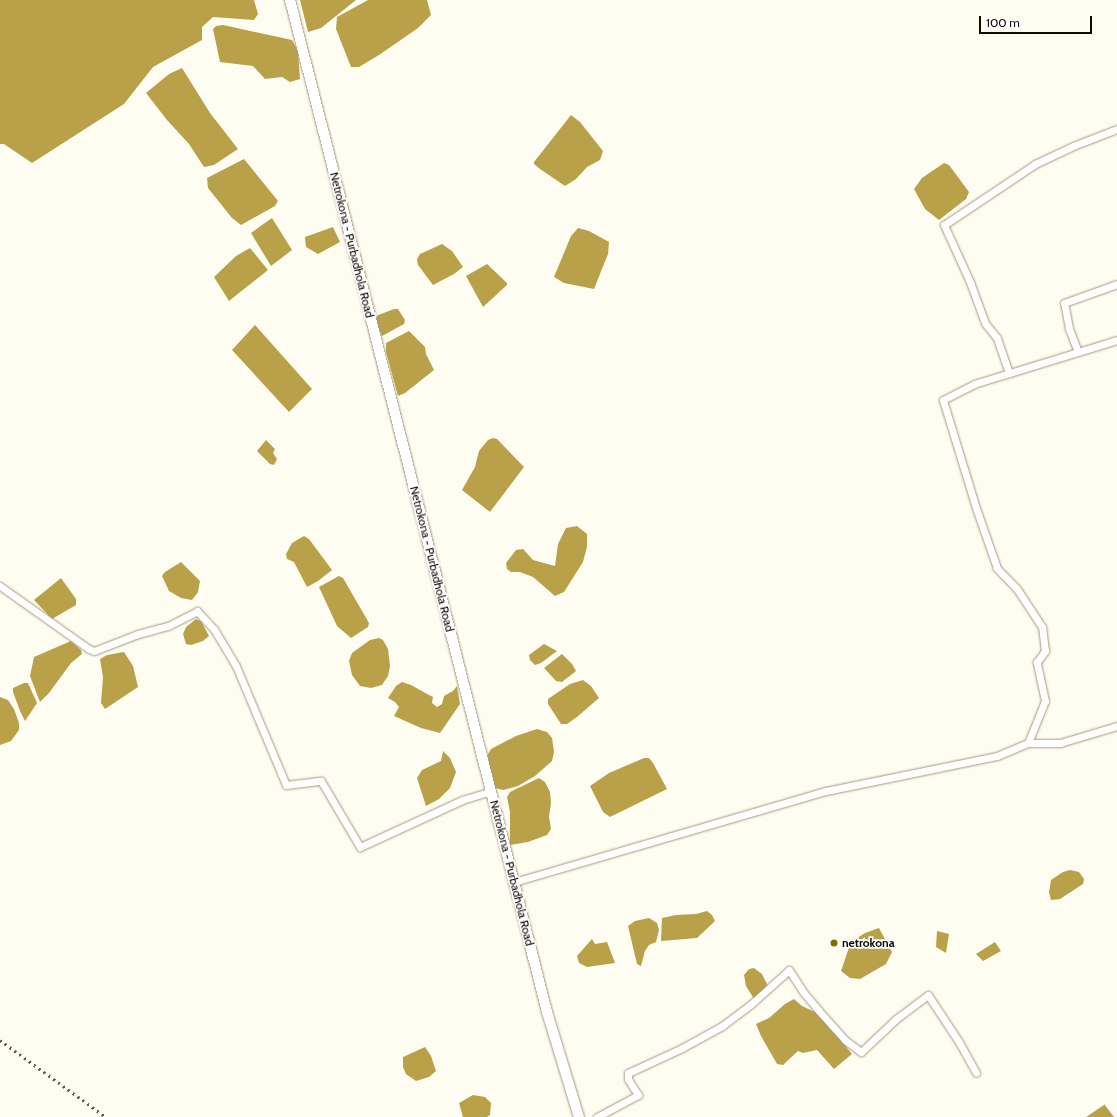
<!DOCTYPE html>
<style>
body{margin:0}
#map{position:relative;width:1117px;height:1117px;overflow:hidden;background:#fffcf1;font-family:Cabin,sans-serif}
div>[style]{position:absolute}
.water>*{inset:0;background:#b9a149}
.roads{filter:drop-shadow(0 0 1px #a19a80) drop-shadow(0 0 1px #a19a80)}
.street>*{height:7px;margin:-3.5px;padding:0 3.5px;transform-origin:3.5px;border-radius:3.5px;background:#fff}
.secondary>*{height:10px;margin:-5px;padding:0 5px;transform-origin:5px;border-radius:5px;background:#fff}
.rail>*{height:2.5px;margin-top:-1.25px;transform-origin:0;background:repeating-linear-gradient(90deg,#5f5c53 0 2px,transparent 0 6px)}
.dots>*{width:11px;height:11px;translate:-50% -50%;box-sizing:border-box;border:2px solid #fff;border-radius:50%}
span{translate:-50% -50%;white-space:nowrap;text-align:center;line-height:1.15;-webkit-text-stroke:3.5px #fff;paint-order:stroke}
.street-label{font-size:12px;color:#0e0b04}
.poi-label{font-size:12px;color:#0e0b04;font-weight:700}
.left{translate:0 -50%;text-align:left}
.scale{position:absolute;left:979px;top:16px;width:113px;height:18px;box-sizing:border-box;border:2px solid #0e0b04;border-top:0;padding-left:5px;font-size:12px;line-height:14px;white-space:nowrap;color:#0e0b04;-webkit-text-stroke:3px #fff;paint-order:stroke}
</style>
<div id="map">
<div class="water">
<i style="clip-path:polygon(0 0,254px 0,258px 14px,254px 20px,213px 17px,202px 27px,202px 40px,153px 67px,124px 104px,32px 163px,4px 144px,0 144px)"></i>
<i style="clip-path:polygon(300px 0,356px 0,321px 28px,308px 32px)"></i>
<i style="clip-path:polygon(368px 0,427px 0,431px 15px,418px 28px,379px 55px,359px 67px,351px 67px,336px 29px,337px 17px)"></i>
<i style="clip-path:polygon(223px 25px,292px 40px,298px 51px,300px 79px,290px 82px,282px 77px,265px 79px,253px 66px,220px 62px,213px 29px,216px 26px)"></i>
<i style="clip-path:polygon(182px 68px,210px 113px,238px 149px,214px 165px,204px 167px,189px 144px,167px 120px,146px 93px,169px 74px)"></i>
<i style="clip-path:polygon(571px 115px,580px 122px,603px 151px,600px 160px,587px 167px,576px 179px,565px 186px,540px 169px,534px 164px,534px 162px)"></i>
<i style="clip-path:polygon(244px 159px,278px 201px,275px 206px,241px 225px,232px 218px,208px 188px,207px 178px)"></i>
<i style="clip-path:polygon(944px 163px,949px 165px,969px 192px,966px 199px,939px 220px,925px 209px,914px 189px,922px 178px)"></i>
<i style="clip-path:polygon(272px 218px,292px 250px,271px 266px,251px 233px)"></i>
<i style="clip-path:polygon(333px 227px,340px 242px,318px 254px,306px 247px,305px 237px)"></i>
<i style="clip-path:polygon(578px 228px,589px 231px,609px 242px,608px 254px,594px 289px,564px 283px,554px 277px,571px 236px)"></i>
<i style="clip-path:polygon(442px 244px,452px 251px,463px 267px,454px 274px,433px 285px,418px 265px,417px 259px,420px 254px)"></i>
<i style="clip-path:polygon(250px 248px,268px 270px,229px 301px,214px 277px,236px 256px)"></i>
<i style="clip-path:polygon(487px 264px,507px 283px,507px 285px,483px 307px,466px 276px)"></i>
<i style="clip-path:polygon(394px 309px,398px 309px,405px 320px,404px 324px,382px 336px,376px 322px,376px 316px)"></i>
<i style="clip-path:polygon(255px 325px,312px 389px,289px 412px,232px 350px)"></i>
<i style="clip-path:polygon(409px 331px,425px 347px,426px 354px,434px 370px,405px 393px,398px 396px,386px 352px,386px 343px)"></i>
<i style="clip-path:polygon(493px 438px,497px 439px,524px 467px,490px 512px,462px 490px,475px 467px,479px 451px,488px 440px)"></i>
<i style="clip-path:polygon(266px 440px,275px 449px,273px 453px,277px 459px,274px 465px,270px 464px,257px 451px)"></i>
<i style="clip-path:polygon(577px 526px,587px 534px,587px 547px,583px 562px,564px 592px,555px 596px,533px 577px,520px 572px,511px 572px,507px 569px,506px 563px,516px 550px,523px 549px,533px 560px,555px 566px,558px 544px,566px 528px)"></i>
<i style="clip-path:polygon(304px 536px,309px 539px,332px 570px,318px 581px,307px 587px,294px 562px,287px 559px,286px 554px,292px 543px)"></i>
<i style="clip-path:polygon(181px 562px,200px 581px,198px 592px,192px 600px,181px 598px,169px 591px,162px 576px,165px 572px)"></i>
<i style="clip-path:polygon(339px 576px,343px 578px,369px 623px,368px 627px,351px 638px,337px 626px,319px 587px)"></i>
<i style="clip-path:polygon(61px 578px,76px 599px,76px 605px,52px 619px,34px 600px)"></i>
<i style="clip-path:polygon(196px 619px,201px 621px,209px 636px,203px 641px,191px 645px,186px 644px,183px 634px,186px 627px)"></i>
<i style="clip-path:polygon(379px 638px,383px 640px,388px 649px,390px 666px,388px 676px,382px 685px,371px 688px,360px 686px,352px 675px,349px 661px,352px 653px,370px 640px)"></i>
<i style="clip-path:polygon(71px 641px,81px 650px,82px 654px,71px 663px,49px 693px,40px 702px,30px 676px,34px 657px)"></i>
<i style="clip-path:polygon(544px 644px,557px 651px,541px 663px,535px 665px,530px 660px,529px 655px)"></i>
<i style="clip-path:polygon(124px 652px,133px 666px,138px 687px,105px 709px,101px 703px,103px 677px,100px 659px,107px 655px)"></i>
<i style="clip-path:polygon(562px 654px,572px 664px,576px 671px,562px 682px,556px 681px,544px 668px)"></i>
<i style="clip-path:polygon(583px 680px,591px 686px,599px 698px,577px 717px,567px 724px,561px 724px,548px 704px,548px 699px,570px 684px)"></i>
<i style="clip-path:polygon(402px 682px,411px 685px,429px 695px,433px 697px,432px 703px,437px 707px,442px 704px,444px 696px,453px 691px,457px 686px,460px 704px,440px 733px,421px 728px,394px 716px,399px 707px,395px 702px,388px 698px,396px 686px)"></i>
<i style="clip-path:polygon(24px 683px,28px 683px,37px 703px,25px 721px,20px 711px,13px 692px,13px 688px)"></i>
<i style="clip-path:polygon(0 697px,8px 700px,14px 709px,19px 723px,19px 730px,11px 741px,0 745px)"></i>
<i style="clip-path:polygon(537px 729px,547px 732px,552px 738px,554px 752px,552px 761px,535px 776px,518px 786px,503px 790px,495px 788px,487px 756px,491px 749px,516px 736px)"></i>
<i style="clip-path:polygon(443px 751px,450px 758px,456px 772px,450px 788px,439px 799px,426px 806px,417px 778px,422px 770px,441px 761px)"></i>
<i style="clip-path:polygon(644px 758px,649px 758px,653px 763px,667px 789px,610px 817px,603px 812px,590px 786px,609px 773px)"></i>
<i style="clip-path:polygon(539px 778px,545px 782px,550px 792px,551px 803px,549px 817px,551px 829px,547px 835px,528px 842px,510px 845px,510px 812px,507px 797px,510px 792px)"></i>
<i style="clip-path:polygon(1070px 870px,1079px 872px,1084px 879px,1083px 884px,1060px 899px,1051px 900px,1049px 892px,1051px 880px,1063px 872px)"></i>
<i style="clip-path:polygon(707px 911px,712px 915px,715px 921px,697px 938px,661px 941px,662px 918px,676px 915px,696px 914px)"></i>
<i style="clip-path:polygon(649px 918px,657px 923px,659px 930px,656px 942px,649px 945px,645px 951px,641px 966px,637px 964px,628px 926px,635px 921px)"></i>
<i style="clip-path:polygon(879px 928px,892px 952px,886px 964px,860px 979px,850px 978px,841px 971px,851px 942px,865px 933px)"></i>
<i style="clip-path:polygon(937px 931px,949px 934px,946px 953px,936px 947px)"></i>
<i style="clip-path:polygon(592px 939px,595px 944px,607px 942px,615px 963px,587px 967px,579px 963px,577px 956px)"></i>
<i style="clip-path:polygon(995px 942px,1001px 951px,983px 961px,976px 954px)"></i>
<i style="clip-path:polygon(754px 968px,762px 974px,768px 986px,754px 999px,746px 986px,744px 975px,749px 969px)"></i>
<i style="clip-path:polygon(794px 999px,802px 1006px,819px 1014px,852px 1054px,834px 1069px,817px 1050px,803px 1053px,798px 1051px,783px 1065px,777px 1064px,761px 1036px,756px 1024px,769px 1018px,785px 1004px)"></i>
<i style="clip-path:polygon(425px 1047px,431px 1056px,436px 1071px,429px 1077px,416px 1081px,406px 1074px,403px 1067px,403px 1057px)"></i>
<i style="clip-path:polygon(473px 1095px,485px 1097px,491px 1103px,490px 1115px,487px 1117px,463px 1117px,459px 1103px)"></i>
<i style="clip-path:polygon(1104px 1104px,1114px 1117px,1086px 1117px,1104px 1105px)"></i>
</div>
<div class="roads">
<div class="street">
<i style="left:1078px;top:352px;width:26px;rotate:-111deg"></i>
<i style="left:1069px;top:328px;width:25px;rotate:-101deg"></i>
<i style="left:1064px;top:303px;width:56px;rotate:-19.7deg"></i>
<i style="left:1009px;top:373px;width:37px;rotate:-109deg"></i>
<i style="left:997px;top:338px;width:19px;rotate:-129deg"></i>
<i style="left:985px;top:323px;width:44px;rotate:-110.1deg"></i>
<i style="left:970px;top:282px;width:63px;rotate:-114.5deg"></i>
<i style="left:944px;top:225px;width:110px;rotate:-33.8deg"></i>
<i style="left:1035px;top:164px;width:42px;rotate:-25.3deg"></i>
<i style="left:1073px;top:146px;width:47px;rotate:-21.1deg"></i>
<i style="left:0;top:586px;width:109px;rotate:35.3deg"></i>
<i style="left:89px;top:649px;width:5px;rotate:22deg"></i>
<i style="left:94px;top:651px;width:47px;rotate:-21.1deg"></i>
<i style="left:138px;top:634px;width:31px;rotate:-15deg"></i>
<i style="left:168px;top:626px;width:33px;rotate:-27deg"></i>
<i style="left:197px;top:611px;width:25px;rotate:47deg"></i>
<i style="left:214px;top:629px;width:43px;rotate:59.3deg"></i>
<i style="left:236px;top:666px;width:129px;rotate:67.2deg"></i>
<i style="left:286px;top:785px;width:35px;rotate:-7deg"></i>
<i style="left:321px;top:781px;width:77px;rotate:59.4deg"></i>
<i style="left:360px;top:847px;width:112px;rotate:-24.7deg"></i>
<i style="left:462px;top:800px;width:30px;rotate:-17deg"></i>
<i style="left:1028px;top:743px;width:45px;rotate:-68deg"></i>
<i style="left:1045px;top:701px;width:40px;rotate:-102deg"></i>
<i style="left:1037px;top:662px;width:14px;rotate:-54deg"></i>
<i style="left:1045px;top:651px;width:24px;rotate:-97deg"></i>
<i style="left:1042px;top:627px;width:45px;rotate:-123.3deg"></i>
<i style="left:1017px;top:589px;width:29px;rotate:-134deg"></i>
<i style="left:997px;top:568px;width:64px;rotate:-109.3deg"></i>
<i style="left:976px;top:508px;width:113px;rotate:-107deg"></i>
<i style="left:943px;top:400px;width:35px;rotate:-27deg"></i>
<i style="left:974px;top:384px;width:150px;rotate:-17.1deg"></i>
<i style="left:514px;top:882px;width:325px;rotate:-16.3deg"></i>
<i style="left:826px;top:791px;width:175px;rotate:-11.6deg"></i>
<i style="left:997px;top:756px;width:34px;rotate:-23deg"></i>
<i style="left:1028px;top:743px;width:32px"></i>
<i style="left:1060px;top:743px;width:59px;rotate:-16.6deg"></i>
<i style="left:597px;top:1117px;width:47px;rotate:-28.2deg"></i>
<i style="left:638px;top:1095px;width:19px;rotate:-122deg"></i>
<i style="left:628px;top:1079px;width:6px;rotate:-90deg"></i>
<i style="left:628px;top:1073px;width:60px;rotate:-24.8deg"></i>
<i style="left:682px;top:1048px;width:46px;rotate:-28.8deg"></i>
<i style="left:722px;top:1026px;width:35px;rotate:-37deg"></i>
<i style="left:750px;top:1005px;width:52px;rotate:-41.9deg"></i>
<i style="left:789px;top:970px;width:27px;rotate:57deg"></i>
<i style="left:804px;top:993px;width:23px;rotate:50deg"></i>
<i style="left:819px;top:1011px;width:39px;rotate:48deg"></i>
<i style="left:845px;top:1040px;width:20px;rotate:37deg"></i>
<i style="left:861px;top:1052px;width:48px;rotate:-43.3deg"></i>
<i style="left:896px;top:1019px;width:40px;rotate:-37deg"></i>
<i style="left:928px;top:995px;width:56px;rotate:56.6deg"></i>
<i style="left:959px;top:1042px;width:35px;rotate:61deg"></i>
</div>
<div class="secondary">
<i style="left:290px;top:0;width:1044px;rotate:75.75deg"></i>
<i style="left:547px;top:1012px;width:110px;rotate:73.1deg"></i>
</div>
</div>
<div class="rail">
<i style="left:0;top:1040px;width:131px;rotate:36deg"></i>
</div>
<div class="dots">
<i style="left:834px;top:943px;background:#826b04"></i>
</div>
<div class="street-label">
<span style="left:352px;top:245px;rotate:76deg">Netrokona - Purbadhola Road</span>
<span style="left:432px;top:559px;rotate:76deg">Netrokona - Purbadhola Road</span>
<span style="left:512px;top:873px;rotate:76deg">Netrokona - Purbadhola Road</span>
</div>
<div class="poi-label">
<span class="left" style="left:842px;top:943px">netrokona</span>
</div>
<div class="scale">100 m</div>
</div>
